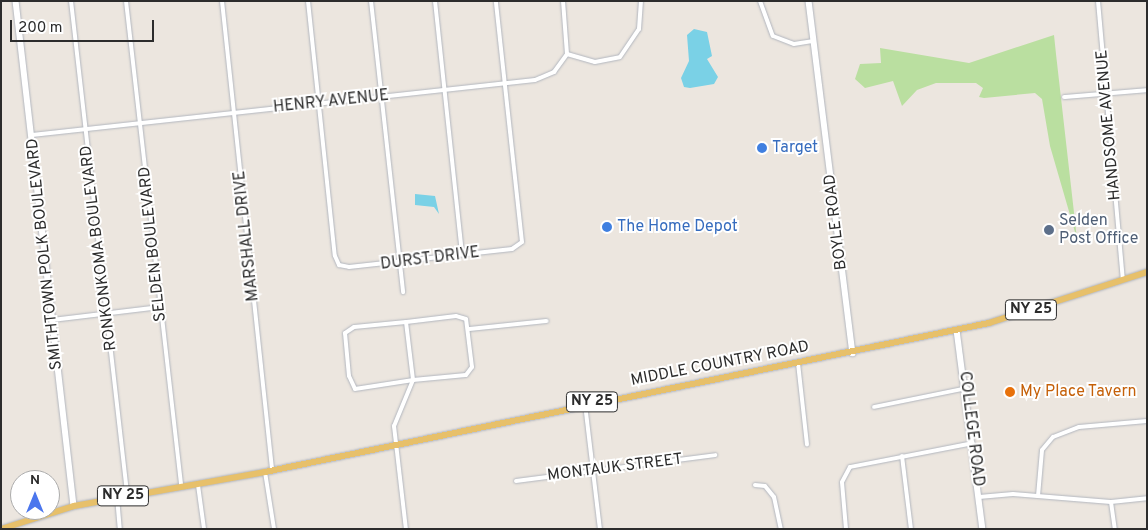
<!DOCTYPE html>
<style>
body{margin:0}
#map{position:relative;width:1148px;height:530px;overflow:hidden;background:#ece6df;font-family:Overpass,sans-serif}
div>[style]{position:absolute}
.green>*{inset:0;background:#badfa0}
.water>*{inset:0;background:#7ad1e6}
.roads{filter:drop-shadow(0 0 1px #b2b6be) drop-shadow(0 0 1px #b2b6be)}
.street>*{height:4px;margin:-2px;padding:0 2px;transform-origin:2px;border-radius:2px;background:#fff}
.secondary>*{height:5.5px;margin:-2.75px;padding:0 2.75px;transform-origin:2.75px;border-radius:2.75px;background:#fff}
.primary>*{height:6px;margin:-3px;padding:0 3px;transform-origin:3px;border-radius:3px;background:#e7c06a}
.dots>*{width:14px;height:14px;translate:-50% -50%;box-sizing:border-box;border:2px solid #fff;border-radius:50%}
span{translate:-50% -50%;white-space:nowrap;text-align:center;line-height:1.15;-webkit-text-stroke:4px #fff;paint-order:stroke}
.shield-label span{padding:1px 4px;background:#fff;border:1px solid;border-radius:4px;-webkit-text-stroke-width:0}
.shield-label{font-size:15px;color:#2c2c2c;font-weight:700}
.street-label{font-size:16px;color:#2c2c2c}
.shop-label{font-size:16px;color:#366cbe}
.left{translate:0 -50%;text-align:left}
.service-label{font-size:16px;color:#4e5e75}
.food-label{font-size:16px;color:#c56008}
.frame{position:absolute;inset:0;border:2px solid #2c2c2c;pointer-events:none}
.north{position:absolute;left:10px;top:470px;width:50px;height:50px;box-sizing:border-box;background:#fff;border:1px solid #ababab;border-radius:50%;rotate:0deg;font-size:14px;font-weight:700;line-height:20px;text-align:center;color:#2c2c2c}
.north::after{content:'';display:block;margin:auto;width:18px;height:22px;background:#4b76ed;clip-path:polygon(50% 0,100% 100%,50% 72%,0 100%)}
.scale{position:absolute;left:10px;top:20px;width:144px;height:22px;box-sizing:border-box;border:2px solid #2c2c2c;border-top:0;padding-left:6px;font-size:15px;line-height:18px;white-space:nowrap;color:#2c2c2c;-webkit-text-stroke:4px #fff;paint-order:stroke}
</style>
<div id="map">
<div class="green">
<i style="clip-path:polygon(1054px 35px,1056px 54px,1077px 239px,1050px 146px,1042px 99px,1035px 93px,984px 98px,979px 97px,983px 88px,976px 83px,936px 83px,917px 90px,902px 106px,893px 81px,865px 88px,855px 79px,860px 64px,881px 63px,880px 48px,969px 63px)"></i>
</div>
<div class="water">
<i style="clip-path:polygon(694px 29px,707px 32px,712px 56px,707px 59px,718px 77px,714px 84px,690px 88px,684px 87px,681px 78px,689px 61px,687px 35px)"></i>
<i style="clip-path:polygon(415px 194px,435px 196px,439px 214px,434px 207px,415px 205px)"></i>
</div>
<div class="roads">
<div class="street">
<i style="left:71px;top:1px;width:497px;rotate:83.5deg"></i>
<i style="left:126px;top:1px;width:489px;rotate:83.5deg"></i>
<i style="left:222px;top:1px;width:473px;rotate:83.9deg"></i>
<i style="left:308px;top:1px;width:256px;rotate:84deg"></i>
<i style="left:335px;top:256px;width:10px;rotate:66deg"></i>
<i style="left:339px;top:265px;width:10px;rotate:11deg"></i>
<i style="left:349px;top:267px;width:164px;rotate:-6.3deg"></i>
<i style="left:512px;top:249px;width:12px;rotate:-35deg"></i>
<i style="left:522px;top:242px;width:242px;rotate:-96.2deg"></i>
<i style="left:371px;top:1px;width:293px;rotate:83.7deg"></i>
<i style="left:435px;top:1px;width:254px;rotate:83.9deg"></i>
<i style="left:760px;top:1px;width:37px;rotate:70deg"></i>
<i style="left:773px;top:36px;width:22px;rotate:21deg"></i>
<i style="left:794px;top:44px;width:20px;rotate:-9deg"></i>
<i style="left:1098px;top:1px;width:279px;rotate:84.9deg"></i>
<i style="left:567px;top:54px;width:29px;rotate:16deg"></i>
<i style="left:595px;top:62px;width:25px;rotate:-11deg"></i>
<i style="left:620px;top:57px;width:34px;rotate:-56deg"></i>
<i style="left:639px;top:29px;width:28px;rotate:-86deg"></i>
<i style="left:1064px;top:97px;width:83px;rotate:-4.8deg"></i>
<i style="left:32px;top:135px;width:506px;rotate:-6.24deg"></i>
<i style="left:535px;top:80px;width:21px;rotate:-23deg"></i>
<i style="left:554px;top:72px;width:22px;rotate:-54deg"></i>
<i style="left:567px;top:54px;width:53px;rotate:-94.3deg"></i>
<i style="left:52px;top:320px;width:109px;rotate:-6.9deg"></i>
<i style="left:406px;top:322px;width:52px;rotate:174.5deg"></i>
<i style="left:354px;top:327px;width:11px;rotate:146deg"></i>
<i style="left:345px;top:333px;width:43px;rotate:84.7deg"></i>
<i style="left:349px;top:376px;width:14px;rotate:65deg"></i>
<i style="left:355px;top:389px;width:59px;rotate:-8.8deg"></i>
<i style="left:413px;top:380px;width:53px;rotate:-5.4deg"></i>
<i style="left:466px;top:375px;width:10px;rotate:-53deg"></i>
<i style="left:472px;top:367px;width:48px;rotate:-97.1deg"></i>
<i style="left:466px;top:319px;width:10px;rotate:-163deg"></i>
<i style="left:456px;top:316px;width:50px;rotate:173.2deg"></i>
<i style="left:406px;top:322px;width:58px;rotate:83.1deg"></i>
<i style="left:413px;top:380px;width:50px;rotate:112.4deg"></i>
<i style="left:394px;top:426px;width:104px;rotate:83.4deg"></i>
<i style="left:469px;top:329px;width:78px;rotate:-5.9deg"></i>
<i style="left:798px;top:363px;width:82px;rotate:83.7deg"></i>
<i style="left:585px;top:404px;width:126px;rotate:83.2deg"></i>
<i style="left:874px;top:407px;width:95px;rotate:-11.5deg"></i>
<i style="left:902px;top:456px;width:74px;rotate:83deg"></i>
<i style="left:265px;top:472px;width:58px;rotate:81deg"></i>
<i style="left:516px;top:481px;width:201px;rotate:-7.4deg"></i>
<i style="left:198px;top:485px;width:44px;rotate:82.2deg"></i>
<i style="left:755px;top:485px;width:10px;rotate:6deg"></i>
<i style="left:765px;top:486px;width:14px;rotate:51deg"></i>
<i style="left:774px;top:497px;width:33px;rotate:78deg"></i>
<i style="left:1038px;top:496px;width:46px;rotate:-85deg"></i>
<i style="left:1042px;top:450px;width:17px;rotate:-50deg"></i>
<i style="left:1053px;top:437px;width:28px;rotate:-21deg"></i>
<i style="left:1079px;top:427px;width:68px;rotate:-5deg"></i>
<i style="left:117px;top:497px;width:32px;rotate:85deg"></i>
<i style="left:979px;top:497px;width:34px;rotate:-5deg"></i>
<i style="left:1013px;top:494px;width:98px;rotate:4.7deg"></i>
<i style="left:1111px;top:502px;width:36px;rotate:-6deg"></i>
<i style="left:1111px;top:502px;width:27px;rotate:82deg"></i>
<i style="left:846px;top:529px;width:47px;rotate:-94.9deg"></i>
<i style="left:842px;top:482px;width:17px;rotate:-62deg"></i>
<i style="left:850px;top:467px;width:125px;rotate:-11deg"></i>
</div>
<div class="secondary">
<i style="left:16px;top:1px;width:508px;rotate:83.45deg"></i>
<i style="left:809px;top:1px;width:355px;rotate:82.9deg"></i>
<i style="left:957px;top:330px;width:201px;rotate:82.6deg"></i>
</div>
<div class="primary">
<i style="left:1px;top:529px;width:77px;rotate:-17.5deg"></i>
<i style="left:74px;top:506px;width:194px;rotate:-10.1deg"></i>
<i style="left:265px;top:472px;width:739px;rotate:-11.63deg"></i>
<i style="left:989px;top:323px;width:166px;rotate:-17.9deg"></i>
</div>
</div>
<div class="dots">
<i style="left:762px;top:148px;background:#3f7fe0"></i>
<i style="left:607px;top:227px;background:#3f7fe0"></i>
<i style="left:1049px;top:230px;background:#5c6f8a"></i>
<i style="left:1010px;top:392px;background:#e8710a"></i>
</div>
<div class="shield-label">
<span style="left:1031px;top:310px">NY 25</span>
<span style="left:592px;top:402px">NY 25</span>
<span style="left:123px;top:496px">NY 25</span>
</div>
<div class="street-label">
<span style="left:331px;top:102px;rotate:-6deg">HENRY AVENUE</span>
<span style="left:1109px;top:125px;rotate:-95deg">HANDSOME AVENUE</span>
<span style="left:836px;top:222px;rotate:-97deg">BOYLE ROAD</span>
<span style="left:247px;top:236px;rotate:-96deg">MARSHALL DRIVE</span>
<span style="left:153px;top:244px;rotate:-96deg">SELDEN BOULEVARD</span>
<span style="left:99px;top:248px;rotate:-97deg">RONKONKOMA BOULEVARD</span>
<span style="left:45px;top:254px;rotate:-96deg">SMITHTOWN POLK BOULEVARD</span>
<span style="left:430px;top:259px;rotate:-7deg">DURST DRIVE</span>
<span style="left:720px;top:364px;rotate:-11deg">MIDDLE COUNTRY ROAD</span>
<span style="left:971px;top:429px;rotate:83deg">COLLEGE ROAD</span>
<span style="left:615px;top:468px;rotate:-7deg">MONTAUK STREET</span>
</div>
<div class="shop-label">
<span class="left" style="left:772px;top:148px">Target</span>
<span class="left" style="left:617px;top:227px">The Home Depot</span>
</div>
<div class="service-label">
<span class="left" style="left:1059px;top:230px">Selden<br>Post Office</span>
</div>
<div class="food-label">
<span class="left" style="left:1020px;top:392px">My Place Tavern</span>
</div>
<div class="frame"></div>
<div class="north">N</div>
<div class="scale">200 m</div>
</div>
